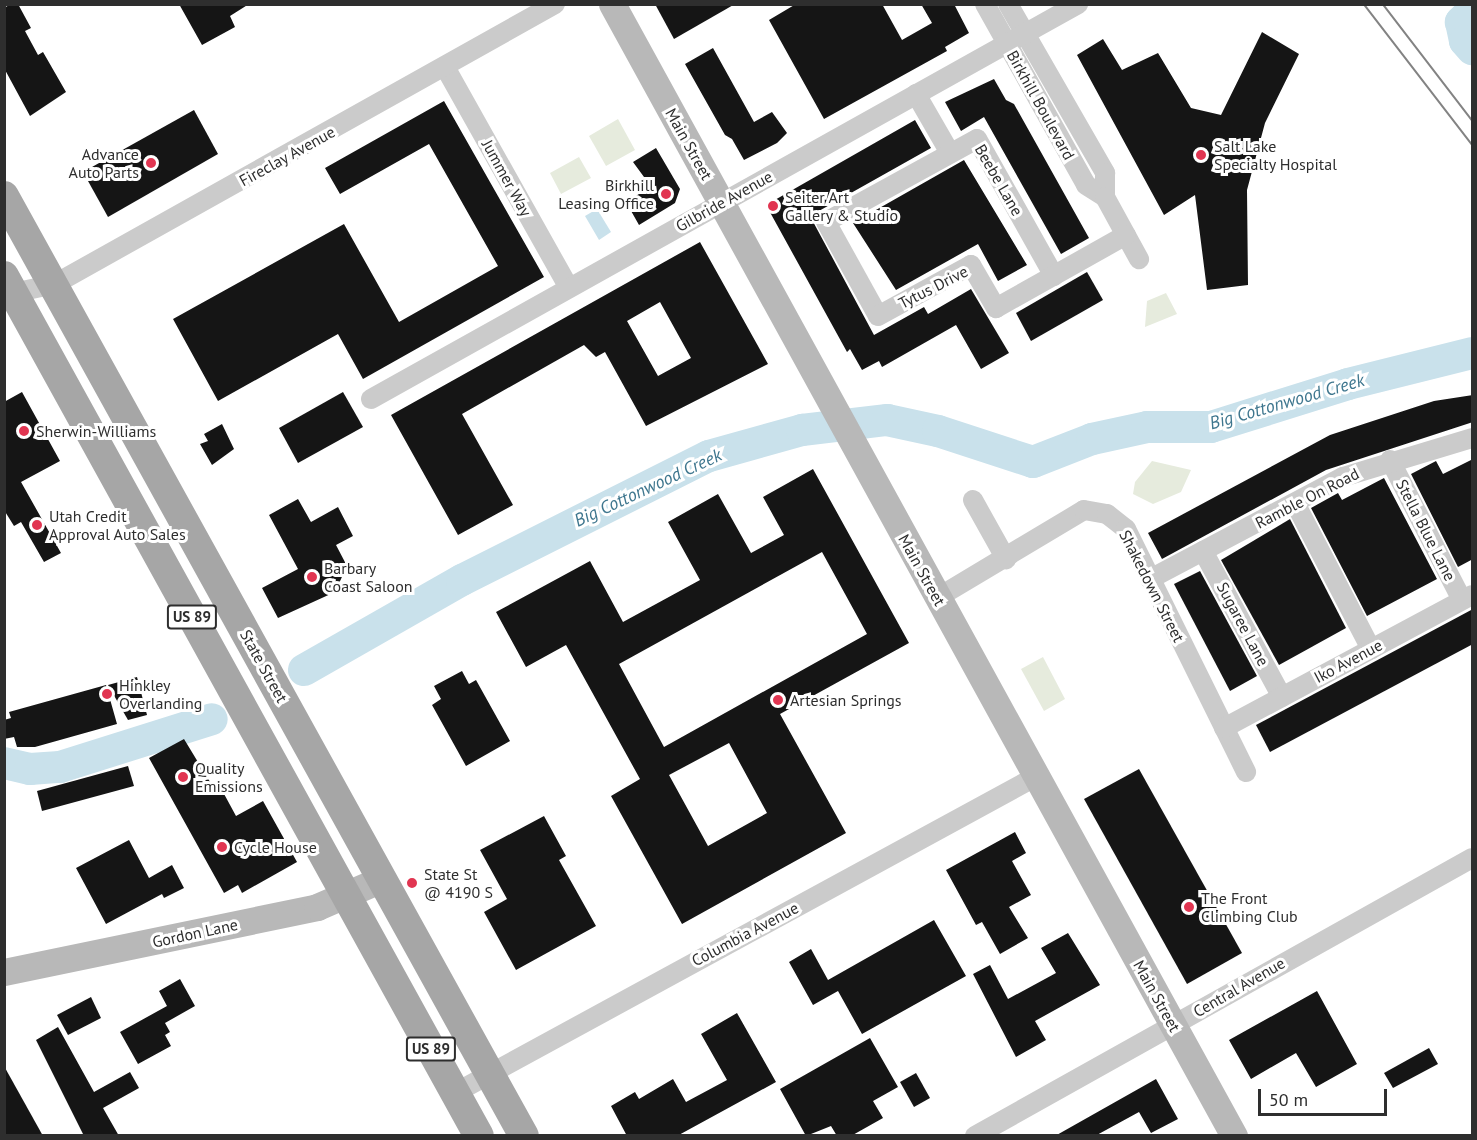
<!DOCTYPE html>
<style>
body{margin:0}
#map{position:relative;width:1477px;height:1140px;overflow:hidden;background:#fff;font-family:"PT Sans",sans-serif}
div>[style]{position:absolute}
.green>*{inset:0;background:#e6ebdd}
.water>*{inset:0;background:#c9e1eb}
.river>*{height:32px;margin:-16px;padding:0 16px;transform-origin:16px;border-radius:16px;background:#c9e1eb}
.building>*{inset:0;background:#151515}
.street>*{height:20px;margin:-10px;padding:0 10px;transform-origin:10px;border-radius:10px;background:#cbcbcb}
.secondary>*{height:27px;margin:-13.5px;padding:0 13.5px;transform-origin:13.5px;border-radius:13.5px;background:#b8b8b8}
.primary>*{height:30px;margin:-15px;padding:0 15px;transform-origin:15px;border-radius:15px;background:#a6a6a6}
.tram>*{height:1.5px;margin:-0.75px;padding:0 0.75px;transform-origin:0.75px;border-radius:0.75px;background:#838383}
.dots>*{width:16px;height:16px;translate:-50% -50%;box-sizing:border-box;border:3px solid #fff;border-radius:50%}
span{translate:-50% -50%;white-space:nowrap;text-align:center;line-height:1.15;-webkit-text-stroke:6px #fff;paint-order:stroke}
.shield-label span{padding:2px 4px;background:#fff;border:2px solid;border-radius:4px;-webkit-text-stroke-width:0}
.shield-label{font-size:15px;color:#2e2e2e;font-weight:700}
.street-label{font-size:16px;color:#2e2e2e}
.poi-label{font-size:16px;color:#2e2e2e}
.left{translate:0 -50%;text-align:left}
.right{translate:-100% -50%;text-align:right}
.water-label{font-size:18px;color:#3e768e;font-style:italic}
.frame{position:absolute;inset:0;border:6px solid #2e2e2e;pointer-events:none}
.scale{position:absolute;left:1258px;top:1089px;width:129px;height:27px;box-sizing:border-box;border:3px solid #2e2e2e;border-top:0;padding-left:8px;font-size:18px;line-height:21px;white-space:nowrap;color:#2e2e2e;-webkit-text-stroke:4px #fff;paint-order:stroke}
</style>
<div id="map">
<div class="green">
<i style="clip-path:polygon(618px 119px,635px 150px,606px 166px,589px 136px)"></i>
<i style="clip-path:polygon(579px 157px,591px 178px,561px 194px,550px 173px)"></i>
<i style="clip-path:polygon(1166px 293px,1177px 314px,1145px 327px,1147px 301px)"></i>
<i style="clip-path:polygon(1152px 461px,1191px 470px,1181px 492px,1153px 504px,1133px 494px,1135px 482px)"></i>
<i style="clip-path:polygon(1043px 657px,1065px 699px,1044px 711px,1021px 669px)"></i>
</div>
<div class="water">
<i style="clip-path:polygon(597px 209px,611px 232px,599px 240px,585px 216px)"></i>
</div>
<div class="river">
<i style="left:1472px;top:11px;width:16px;rotate:135deg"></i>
<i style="left:1461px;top:22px;width:19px;rotate:78deg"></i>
<i style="left:1465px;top:41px;width:11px;rotate:49deg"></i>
<i style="left:304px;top:670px;width:182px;rotate:-29.7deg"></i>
<i style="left:462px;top:580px;width:276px;rotate:-26.7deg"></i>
<i style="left:709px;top:456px;width:97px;rotate:-15.6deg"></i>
<i style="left:802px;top:430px;width:86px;rotate:-6.7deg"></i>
<i style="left:887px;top:420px;width:52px;rotate:12.2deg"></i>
<i style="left:938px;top:431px;width:100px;rotate:18.1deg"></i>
<i style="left:1033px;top:462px;width:63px;rotate:-21.3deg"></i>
<i style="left:1092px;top:439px;width:56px;rotate:-12.3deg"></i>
<i style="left:1147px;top:427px;width:64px"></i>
<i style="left:1211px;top:427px;width:144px;rotate:-17.4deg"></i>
<i style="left:1348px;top:384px;width:128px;rotate:-14deg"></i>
<i style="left:4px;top:763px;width:27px;rotate:13deg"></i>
<i style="left:30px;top:769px;width:30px;rotate:-4deg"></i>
<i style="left:60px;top:767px;width:159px;rotate:-17.5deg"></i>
</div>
<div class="building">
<i style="clip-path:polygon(11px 4px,18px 4px,31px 28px,25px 31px,38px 55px,43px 52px,66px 92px,30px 116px,4px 68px,4px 8px)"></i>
<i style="clip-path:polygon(179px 4px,249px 4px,230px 16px,235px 27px,202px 45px)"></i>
<i style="clip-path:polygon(655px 4px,735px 4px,674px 39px)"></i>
<i style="clip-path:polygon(796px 4px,882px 4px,902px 40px,932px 23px,921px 4px,954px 4px,969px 33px,945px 47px,947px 51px,824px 119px,769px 20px)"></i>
<i style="clip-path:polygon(1262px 32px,1299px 54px,1265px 123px,1247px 190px,1248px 285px,1207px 290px,1195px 195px,1164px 215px,1077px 55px,1103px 39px,1122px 70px,1158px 53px,1191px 108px,1221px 115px)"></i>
<i style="clip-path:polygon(713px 48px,754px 122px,772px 112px,787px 133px,777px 143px,744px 160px,732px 139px,725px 135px,685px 64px)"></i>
<i style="clip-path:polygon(994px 79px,1006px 100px,1014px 104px,1089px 238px,1061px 254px,984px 117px,961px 131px,945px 102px)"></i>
<i style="clip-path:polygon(444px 101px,544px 277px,363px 379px,338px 334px,218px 401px,173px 319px,344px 224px,399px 322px,498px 266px,429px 144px,340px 194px,325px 168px)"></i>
<i style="clip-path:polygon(194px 110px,218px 154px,108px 217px,83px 172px)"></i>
<i style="clip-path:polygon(915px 120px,931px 148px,810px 216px,874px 335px,924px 307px,928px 314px,971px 289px,1009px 353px,981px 369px,956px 325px,882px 367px,879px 361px,862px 370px,850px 349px,847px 352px,766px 205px)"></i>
<i style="clip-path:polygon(656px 148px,680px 189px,675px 203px,639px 225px,626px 202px,639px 194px,644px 177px,633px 162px)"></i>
<i style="clip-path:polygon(964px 160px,1027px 265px,998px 281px,978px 244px,896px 290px,853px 223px)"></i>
<i style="clip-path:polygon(evenodd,700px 242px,768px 364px,646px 426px,605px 352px,596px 357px,584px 345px,462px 414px,513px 505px,458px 535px,391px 415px,700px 242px,660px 302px,691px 358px,658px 376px,627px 321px,660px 302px)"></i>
<i style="clip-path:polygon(1087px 272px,1103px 300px,1031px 341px,1016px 313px)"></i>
<i style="clip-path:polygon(22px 392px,60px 461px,21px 482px,61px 553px,44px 562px,21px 522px,14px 526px,4px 510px,4px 402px)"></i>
<i style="clip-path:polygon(343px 392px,363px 427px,298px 463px,279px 428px)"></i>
<i style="clip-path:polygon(1473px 395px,1473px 422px,1326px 470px,1162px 559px,1148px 533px,1330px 435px,1434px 401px)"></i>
<i style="clip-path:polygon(222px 424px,234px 449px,212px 465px,200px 444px,208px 441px,204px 434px)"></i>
<i style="clip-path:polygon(1473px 459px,1473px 559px,1458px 567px,1411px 474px,1436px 461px,1443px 474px)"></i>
<i style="clip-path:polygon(evenodd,813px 469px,909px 643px,780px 714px,846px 833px,682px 924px,611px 796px,640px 779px,566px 645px,526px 667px,496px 612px,590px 561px,623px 622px,700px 580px,668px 522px,718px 494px,751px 553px,784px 535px,763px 497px,813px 469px,822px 552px,867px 634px,664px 747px,619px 664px,822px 552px,813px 469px,729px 743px,767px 813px,708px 846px,669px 775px,729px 743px)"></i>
<i style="clip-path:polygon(1384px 478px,1437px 579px,1367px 616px,1311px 508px,1338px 493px,1342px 500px)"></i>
<i style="clip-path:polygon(298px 499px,311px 522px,338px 507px,353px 536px,336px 545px,347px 566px,335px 592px,278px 618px,262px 588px,298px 569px,269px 515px)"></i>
<i style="clip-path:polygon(1290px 519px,1346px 628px,1279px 665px,1221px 560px)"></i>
<i style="clip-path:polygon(1200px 571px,1257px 676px,1230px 691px,1174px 584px)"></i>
<i style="clip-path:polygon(1473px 609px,1473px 644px,1270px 752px,1256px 725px)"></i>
<i style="clip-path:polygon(462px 671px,469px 684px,476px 680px,510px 741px,466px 766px,432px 705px,441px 699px,434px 686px)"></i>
<i style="clip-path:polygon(137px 677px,147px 715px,128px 720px,108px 685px)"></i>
<i style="clip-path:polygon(106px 685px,117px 724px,35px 747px,17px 747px,14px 737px,4px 739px,4px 720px,11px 718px,9px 712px)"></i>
<i style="clip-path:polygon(184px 739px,218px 795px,223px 792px,236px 816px,263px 801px,297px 862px,242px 893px,238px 885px,224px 893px,149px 758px)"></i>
<i style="clip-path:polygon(128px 766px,134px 786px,42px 811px,37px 791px)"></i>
<i style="clip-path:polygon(1139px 769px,1242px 953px,1187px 984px,1084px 799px)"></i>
<i style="clip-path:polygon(544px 816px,566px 856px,559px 860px,596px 926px,516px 970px,484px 912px,507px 899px,480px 850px)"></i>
<i style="clip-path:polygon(1015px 832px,1026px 853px,1012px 861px,1031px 895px,1009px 907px,1028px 938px,1000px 954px,982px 922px,976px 925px,946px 870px)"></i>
<i style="clip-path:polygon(129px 840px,149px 878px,172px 865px,184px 888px,164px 898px,162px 894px,106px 924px,76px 868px)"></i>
<i style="clip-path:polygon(934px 920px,966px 976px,862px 1034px,838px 991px,813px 1005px,789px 962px,811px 949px,828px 980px)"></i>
<i style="clip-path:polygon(1068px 933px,1100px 985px,1035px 1021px,1046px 1040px,1016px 1057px,973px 974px,990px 965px,1008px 999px,1056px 973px,1041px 948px)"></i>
<i style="clip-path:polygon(180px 979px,195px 1006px,165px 1023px,170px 1032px,165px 1035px,171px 1046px,138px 1064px,120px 1032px,167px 1006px,159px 991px)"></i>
<i style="clip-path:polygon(1317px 991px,1357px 1064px,1316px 1087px,1296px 1053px,1251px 1079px,1229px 1040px)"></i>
<i style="clip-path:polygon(91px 997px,101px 1018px,68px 1035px,57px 1015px)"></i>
<i style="clip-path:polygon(737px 1013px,776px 1082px,677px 1136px,627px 1136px,611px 1106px,635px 1092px,639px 1099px,673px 1079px,686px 1102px,727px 1080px,701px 1034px)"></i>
<i style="clip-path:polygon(58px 1027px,94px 1092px,130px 1072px,139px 1088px,103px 1108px,119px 1136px,84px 1136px,36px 1040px)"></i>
<i style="clip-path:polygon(870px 1038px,898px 1087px,873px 1101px,883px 1118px,851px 1136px,837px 1136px,831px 1126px,806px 1136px,780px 1089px)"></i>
<i style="clip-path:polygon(1429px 1048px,1438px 1064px,1393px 1088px,1384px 1073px)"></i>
<i style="clip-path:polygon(4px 1066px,43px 1136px,4px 1136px)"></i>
<i style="clip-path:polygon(916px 1073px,930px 1098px,914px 1107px,900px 1082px)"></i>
<i style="clip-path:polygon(1156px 1079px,1178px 1119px,1151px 1133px,1139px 1112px,1095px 1136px,1055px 1136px)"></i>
</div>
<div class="street">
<i style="left:985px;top:4px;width:207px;rotate:60.8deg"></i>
<i style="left:1086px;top:185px;width:22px;rotate:32deg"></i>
<i style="left:1008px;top:4px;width:195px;rotate:60.1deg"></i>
<i style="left:1105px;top:173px;width:24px;rotate:90deg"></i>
<i style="left:1105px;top:197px;width:71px;rotate:61.3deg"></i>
<i style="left:445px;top:67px;width:253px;rotate:60.7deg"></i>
<i style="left:916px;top:94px;width:68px;rotate:60deg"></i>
<i style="left:1054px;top:276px;width:157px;rotate:-119.3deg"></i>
<i style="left:977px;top:139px;width:172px;rotate:151.2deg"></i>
<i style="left:826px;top:222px;width:107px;rotate:61deg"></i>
<i style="left:878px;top:316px;width:106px;rotate:-28.7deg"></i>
<i style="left:971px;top:265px;width:50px;rotate:59.8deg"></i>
<i style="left:996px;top:308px;width:149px;rotate:-29.3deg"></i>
<i style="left:13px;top:293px;width:43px;rotate:-12.1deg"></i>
<i style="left:55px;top:284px;width:573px;rotate:-29.25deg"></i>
<i style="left:371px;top:399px;width:810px;rotate:-29.19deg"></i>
<i style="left:1390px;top:460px;width:157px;rotate:62.8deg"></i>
<i style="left:973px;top:500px;width:68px;rotate:60.8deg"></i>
<i style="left:1295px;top:503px;width:165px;rotate:62.5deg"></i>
<i style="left:1203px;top:551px;width:166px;rotate:61.6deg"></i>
<i style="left:1150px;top:579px;width:218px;rotate:-27.9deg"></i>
<i style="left:1343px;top:477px;width:135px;rotate:-16.8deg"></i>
<i style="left:937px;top:598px;width:171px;rotate:-30.9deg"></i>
<i style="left:1084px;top:510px;width:23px;rotate:10deg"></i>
<i style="left:1107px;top:514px;width:24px;rotate:38deg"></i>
<i style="left:1126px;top:529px;width:271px;rotate:63.7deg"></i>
<i style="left:1224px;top:728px;width:281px;rotate:-28.2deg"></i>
<i style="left:455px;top:1093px;width:660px;rotate:-28.58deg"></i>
<i style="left:975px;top:1136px;width:569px;rotate:-29.22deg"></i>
</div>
<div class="secondary">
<i style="left:612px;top:4px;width:1292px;rotate:61.21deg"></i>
<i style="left:4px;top:972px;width:320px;rotate:-11.7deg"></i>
<i style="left:317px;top:907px;width:71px;rotate:-23.3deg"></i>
</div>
<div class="primary">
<i style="left:4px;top:196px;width:1074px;rotate:61.05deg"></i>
<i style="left:4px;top:276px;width:982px;rotate:61.09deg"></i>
</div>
<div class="tram">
<i style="left:1364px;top:4px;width:177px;rotate:52.4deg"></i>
<i style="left:1383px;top:4px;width:146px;rotate:52.5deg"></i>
</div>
<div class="dots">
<i style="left:1201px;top:155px;background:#e13551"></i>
<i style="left:151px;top:163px;background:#e13551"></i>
<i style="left:666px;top:194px;background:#e13551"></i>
<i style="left:773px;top:206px;background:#e13551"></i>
<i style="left:24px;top:431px;background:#e13551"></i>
<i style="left:37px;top:525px;background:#e13551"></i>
<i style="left:312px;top:577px;background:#e13551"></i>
<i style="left:107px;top:694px;background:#e13551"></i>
<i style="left:778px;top:700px;background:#e13551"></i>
<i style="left:183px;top:777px;background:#e13551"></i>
<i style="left:222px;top:847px;background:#e13551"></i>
<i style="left:412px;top:883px;background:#e13551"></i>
<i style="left:1189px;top:907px;background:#e13551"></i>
</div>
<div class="shield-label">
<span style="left:192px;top:617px">US 89</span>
<span style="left:431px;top:1049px">US 89</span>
</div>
<div class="street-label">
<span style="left:1041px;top:105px;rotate:61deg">Birkhill Boulevard</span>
<span style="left:689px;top:144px;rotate:61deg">Main Street</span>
<span style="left:287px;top:156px;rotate:-29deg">Fireclay Avenue</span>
<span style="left:507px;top:178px;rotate:61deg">Jummer Way</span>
<span style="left:999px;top:180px;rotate:60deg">Beebe Lane</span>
<span style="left:724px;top:201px;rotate:-29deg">Gilbride Avenue</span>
<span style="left:933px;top:287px;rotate:-27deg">Tytus Drive</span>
<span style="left:1307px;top:498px;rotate:-27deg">Ramble On Road</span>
<span style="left:1426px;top:530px;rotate:63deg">Stella Blue Lane</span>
<span style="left:922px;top:570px;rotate:61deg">Main Street</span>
<span style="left:1152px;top:586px;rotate:63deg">Shakedown Street</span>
<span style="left:1243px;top:624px;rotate:62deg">Sugaree Lane</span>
<span style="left:1348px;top:661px;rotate:-28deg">Iko Avenue</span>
<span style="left:264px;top:666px;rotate:61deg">State Street</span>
<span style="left:195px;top:933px;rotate:-12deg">Gordon Lane</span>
<span style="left:745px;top:934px;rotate:-28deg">Columbia Avenue</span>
<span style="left:1239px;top:987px;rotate:-30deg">Central Avenue</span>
<span style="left:1157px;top:996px;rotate:61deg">Main Street</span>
</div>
<div class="poi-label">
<span class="left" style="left:1214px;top:155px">Salt Lake<br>Specialty Hospital</span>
<span class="right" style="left:139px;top:163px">Advance<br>Auto Parts</span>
<span class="right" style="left:654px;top:194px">Birkhill<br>Leasing Office</span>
<span class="left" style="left:785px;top:206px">Seiter Art<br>Gallery &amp; Studio</span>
<span class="left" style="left:36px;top:431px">Sherwin-Williams</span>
<span class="left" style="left:49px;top:525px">Utah Credit<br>Approval Auto Sales</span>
<span class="left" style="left:324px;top:577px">Barbary<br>Coast Saloon</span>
<span class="left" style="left:119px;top:694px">Hinkley<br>Overlanding</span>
<span class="left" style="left:790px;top:700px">Artesian Springs</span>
<span class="left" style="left:195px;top:777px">Quality<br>Emissions</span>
<span class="left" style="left:234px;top:847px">Cycle House</span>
<span class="left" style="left:424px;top:883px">State St<br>@ 4190 S</span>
<span class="left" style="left:1201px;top:907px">The Front<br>Climbing Club</span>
</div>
<div class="water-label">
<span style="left:1287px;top:402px;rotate:-16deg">Big Cottonwood Creek</span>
<span style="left:648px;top:488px;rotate:-25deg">Big Cottonwood Creek</span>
</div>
<div class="frame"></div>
<div class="scale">50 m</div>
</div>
